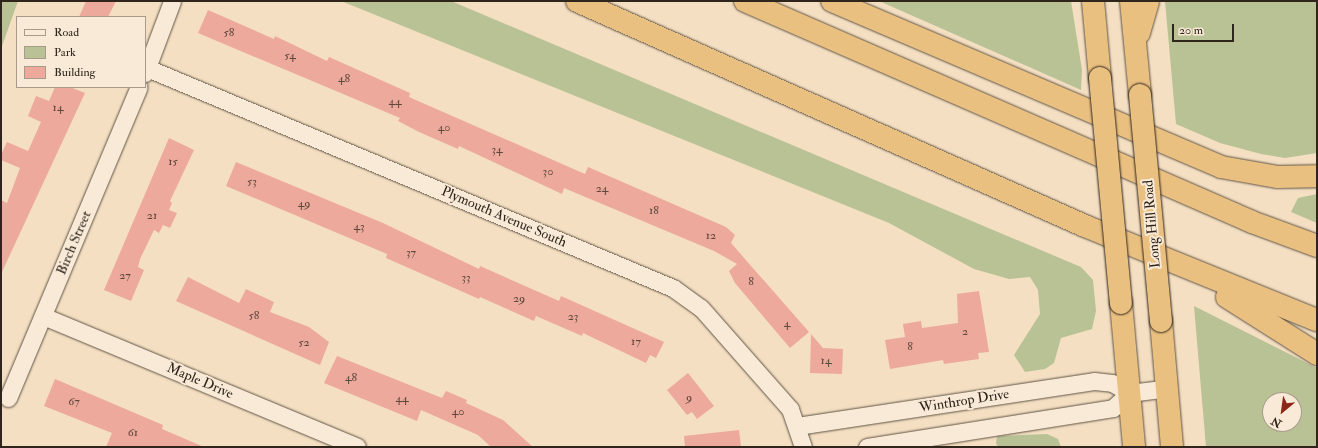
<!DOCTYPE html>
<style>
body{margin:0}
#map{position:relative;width:1318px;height:448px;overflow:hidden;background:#f4dfc2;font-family:"IM FELL Double Pica",serif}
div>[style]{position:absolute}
.green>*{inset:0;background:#b9c295}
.building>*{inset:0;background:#eca99c}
.roads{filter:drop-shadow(0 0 1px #605445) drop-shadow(0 0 1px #605445)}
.street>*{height:17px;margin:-8.5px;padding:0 8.5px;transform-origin:8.5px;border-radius:8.5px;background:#f8ead7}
.highway>*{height:22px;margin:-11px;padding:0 11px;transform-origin:11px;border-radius:11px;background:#eac081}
.bridges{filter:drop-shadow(0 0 1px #2f251b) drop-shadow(0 0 1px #2f251b)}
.highway-bridge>*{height:22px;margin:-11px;padding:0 11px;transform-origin:11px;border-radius:11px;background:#eac081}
span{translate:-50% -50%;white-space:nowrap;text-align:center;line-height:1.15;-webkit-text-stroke:4px #f8ead7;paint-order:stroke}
.number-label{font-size:12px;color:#5e463b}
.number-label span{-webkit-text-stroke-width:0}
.street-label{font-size:14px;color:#2f251b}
.frame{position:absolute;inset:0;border:2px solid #2f251b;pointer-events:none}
.legend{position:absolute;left:16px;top:16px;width:130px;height:72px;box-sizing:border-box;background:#f8ead7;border:1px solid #a89b8c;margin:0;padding:5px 7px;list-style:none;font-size:12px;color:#2f251b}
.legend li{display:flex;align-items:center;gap:8px;height:20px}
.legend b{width:20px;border:1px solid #a89b8c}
.north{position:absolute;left:1262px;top:392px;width:40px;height:40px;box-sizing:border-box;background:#f8ead7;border:1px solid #a89b8c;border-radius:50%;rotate:209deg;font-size:11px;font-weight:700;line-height:16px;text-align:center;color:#2f251b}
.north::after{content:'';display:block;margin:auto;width:14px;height:18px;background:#8f2418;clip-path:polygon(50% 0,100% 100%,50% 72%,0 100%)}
.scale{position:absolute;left:1172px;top:24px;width:62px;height:18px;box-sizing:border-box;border:2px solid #2f251b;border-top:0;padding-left:5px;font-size:12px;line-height:14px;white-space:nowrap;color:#2f251b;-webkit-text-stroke:3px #f8ead7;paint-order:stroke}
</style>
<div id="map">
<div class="green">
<i style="clip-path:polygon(1px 1px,18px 1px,1px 49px)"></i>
<i style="clip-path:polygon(341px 1px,451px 1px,1081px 267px,1093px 280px,1096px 311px,1092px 329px,1061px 338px,1054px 363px,1045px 369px,1025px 372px,1014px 355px,1040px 314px,1038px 290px,1030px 277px,1009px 279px,974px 269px,889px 223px)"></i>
<i style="clip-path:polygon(879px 1px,1071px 1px,1082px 70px,1081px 90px)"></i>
<i style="clip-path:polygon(1165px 1px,1317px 1px,1317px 153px,1285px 158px,1261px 154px,1220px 143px,1176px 124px)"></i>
<i style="clip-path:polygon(1317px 194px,1317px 223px,1291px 212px,1298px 198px)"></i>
<i style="clip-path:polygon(evenodd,1194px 306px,1317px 368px,1317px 447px,1206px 447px,1194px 306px,1270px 400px,1294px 400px,1294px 424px,1270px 424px,1270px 400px)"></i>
<i style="clip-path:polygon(1047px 434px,1058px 439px,1061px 447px,998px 447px,996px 443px,997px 436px)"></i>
</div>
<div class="building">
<i style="clip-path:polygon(86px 1px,116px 1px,108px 17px,79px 17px)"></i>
<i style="clip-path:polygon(208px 10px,274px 39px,275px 36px,327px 61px,329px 57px,410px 93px,409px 97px,418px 101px,585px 174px,588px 167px,726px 227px,735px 235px,731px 243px,809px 332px,790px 348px,735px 283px,729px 271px,737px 264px,714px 251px,564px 188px,562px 194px,459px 146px,458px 149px,419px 132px,398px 121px,400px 118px,198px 33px)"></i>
<i style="clip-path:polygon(55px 87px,70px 87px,85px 93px,1px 274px,1px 200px,7px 203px,20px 168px,1px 160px,1px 155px,7px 142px,28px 151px,41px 122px,28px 116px,36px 96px,49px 101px)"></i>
<i style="clip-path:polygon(169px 138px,194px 150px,170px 201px,172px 203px,169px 210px,177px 213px,170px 228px,163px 225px,159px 233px,154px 230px,140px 259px,138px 267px,144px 270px,131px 301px,104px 290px)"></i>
<i style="clip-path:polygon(236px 162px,383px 223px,479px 269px,480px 266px,559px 301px,561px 296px,664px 342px,656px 358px,650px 355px,646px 363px,583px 333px,582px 336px,536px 316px,534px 321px,480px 297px,479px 299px,386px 258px,387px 254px,226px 186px)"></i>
<i style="clip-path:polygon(188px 277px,239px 303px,246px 289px,274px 302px,270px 312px,309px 327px,329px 342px,320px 365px,176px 301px)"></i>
<i style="clip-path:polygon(979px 291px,989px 352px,978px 353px,979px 359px,944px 364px,943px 360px,890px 369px,885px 340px,905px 337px,903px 324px,921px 321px,922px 328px,958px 323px,957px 294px)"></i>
<i style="clip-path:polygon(811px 334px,823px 348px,843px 349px,842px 374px,810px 373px)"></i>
<i style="clip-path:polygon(337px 356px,442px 398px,446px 391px,467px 400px,466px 403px,503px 420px,533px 447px,491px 447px,478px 435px,421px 410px,417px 421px,324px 383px)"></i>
<i style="clip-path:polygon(688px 373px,714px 406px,697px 419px,692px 412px,687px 415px,667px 390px)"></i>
<i style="clip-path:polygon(55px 379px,163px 425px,162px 429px,204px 447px,106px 447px,112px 433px,44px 406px)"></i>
<i style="clip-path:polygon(739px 430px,741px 447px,685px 447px,684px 436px)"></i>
</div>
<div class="roads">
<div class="street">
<i style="left:147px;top:68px;width:570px;rotate:22.7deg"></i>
<i style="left:673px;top:288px;width:34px;rotate:36deg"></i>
<i style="left:701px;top:308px;width:135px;rotate:48.6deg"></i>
<i style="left:790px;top:409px;width:40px;rotate:71.1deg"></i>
<i style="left:145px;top:73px;width:77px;rotate:-69.4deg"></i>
<i style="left:43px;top:316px;width:340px;rotate:22.6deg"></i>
<i style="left:8px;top:398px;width:337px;rotate:-67.2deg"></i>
<i style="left:797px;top:426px;width:300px;rotate:-8.6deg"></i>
<i style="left:1094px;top:381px;width:18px;rotate:6deg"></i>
<i style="left:1112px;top:383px;width:20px;rotate:30deg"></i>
<i style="left:867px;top:447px;width:249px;rotate:-9deg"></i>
<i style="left:1113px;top:408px;width:22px;rotate:-43deg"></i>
<i style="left:1129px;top:393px;width:38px;rotate:-7deg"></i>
</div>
<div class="highway">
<i style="left:577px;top:1px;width:556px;rotate:23.89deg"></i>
<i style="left:1085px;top:226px;width:250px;rotate:22.1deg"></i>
<i style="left:745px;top:1px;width:553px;rotate:23.55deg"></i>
<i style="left:1252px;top:222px;width:69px;rotate:20.3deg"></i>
<i style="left:832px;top:1px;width:423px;rotate:23.1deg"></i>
<i style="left:1221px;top:167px;width:58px;rotate:10deg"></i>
<i style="left:1278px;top:177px;width:39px;rotate:-1deg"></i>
<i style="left:1093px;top:1px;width:77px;rotate:84.8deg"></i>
<i style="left:1131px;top:1px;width:94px;rotate:84.5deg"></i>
<i style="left:1139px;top:33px;width:33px;rotate:-74deg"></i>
<i style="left:1227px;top:297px;width:107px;rotate:32.3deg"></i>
<i style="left:1121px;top:303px;width:145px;rotate:84.8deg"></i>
<i style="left:1161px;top:321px;width:126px;rotate:85deg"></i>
</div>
</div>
<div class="bridges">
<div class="highway-bridge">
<i style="left:1100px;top:78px;width:226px;rotate:84.7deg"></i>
<i style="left:1140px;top:95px;width:227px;rotate:84.7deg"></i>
</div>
</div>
<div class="number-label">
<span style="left:229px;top:33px">58</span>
<span style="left:290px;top:56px">54</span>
<span style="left:344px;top:79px">48</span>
<span style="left:395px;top:102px">44</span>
<span style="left:58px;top:108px">14</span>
<span style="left:444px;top:128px">40</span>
<span style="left:497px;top:150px">34</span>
<span style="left:173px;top:162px">15</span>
<span style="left:548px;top:172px">30</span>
<span style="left:252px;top:182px">53</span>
<span style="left:602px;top:189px">24</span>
<span style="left:304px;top:204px">49</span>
<span style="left:654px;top:211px">18</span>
<span style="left:152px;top:216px">21</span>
<span style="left:359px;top:227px">43</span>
<span style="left:711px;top:236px">12</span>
<span style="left:411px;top:253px">37</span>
<span style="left:125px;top:276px">27</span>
<span style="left:466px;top:278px">33</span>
<span style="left:751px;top:282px">8</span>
<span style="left:519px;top:299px">29</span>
<span style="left:254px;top:316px">58</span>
<span style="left:573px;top:317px">23</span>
<span style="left:787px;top:324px">4</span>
<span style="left:965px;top:332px">2</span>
<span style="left:636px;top:342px">17</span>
<span style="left:304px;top:343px">52</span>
<span style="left:910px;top:347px">8</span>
<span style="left:826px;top:361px">14</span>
<span style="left:351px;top:378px">48</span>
<span style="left:689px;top:398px">9</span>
<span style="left:402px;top:399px">44</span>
<span style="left:74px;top:402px">67</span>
<span style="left:458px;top:412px">40</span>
<span style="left:133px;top:433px">61</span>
</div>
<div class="street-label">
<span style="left:504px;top:217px;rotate:23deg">Plymouth Avenue South</span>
<span style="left:1152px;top:224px;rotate:-95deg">Long Hill Road</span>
<span style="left:74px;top:243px;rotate:-67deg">Birch Street</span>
<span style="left:200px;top:381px;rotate:23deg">Maple Drive</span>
<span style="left:964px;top:401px;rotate:-9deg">Winthrop Drive</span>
</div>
<div class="frame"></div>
<ul class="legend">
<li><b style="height:5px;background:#f8ead7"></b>Road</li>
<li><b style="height:11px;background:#b9c295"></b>Park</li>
<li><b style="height:11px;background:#eca99c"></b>Building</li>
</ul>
<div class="north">N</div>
<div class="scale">20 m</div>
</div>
